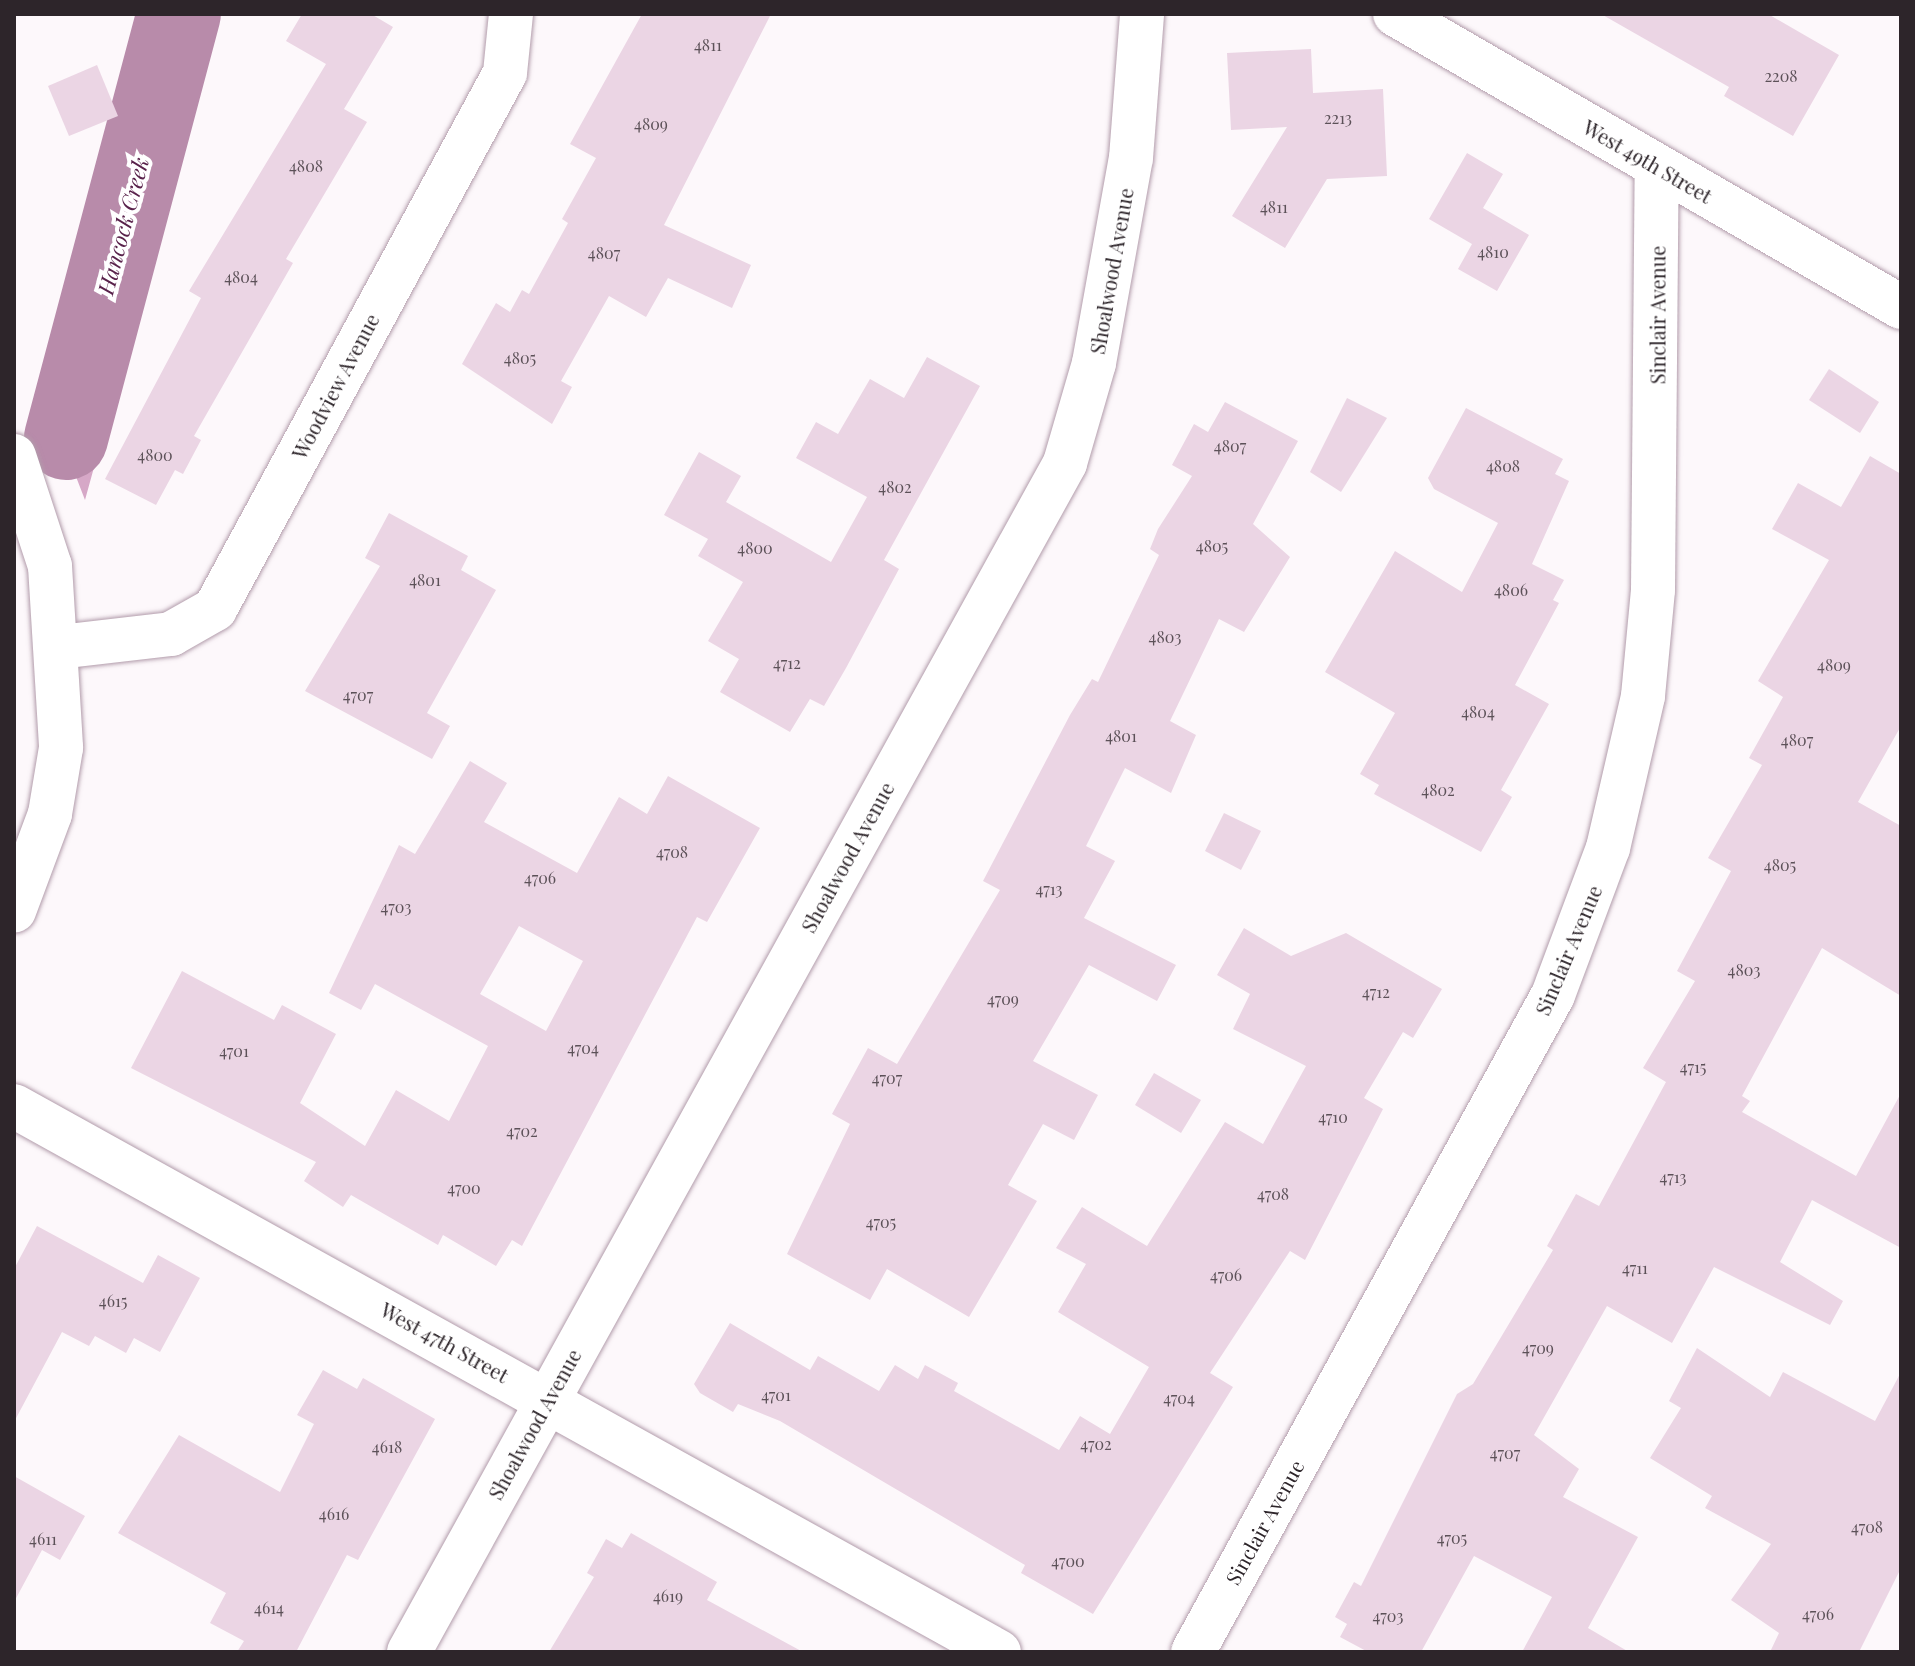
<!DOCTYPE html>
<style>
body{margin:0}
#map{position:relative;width:1915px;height:1666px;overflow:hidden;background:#fdf8fb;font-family:"Playfair Display",serif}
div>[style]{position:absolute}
.forest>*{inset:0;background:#d6a8c7}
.river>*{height:84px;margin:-42px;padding:0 42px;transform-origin:42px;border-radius:42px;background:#b88baa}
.building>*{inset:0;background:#ebd5e4}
.roads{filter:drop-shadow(0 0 2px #b29cab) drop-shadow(0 0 2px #b29cab)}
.street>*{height:44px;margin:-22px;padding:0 22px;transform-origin:22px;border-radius:22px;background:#fff}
.secondary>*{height:44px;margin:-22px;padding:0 22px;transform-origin:22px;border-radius:22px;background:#fff}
span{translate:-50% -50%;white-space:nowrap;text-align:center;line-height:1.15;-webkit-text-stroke:8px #fff;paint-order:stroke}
.number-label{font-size:16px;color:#5c5158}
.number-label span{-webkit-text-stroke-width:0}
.street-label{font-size:20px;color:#2d252a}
.water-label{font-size:22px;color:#59224b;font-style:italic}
.frame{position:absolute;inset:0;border:16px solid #2d252a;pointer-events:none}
</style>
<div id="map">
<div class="forest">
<i style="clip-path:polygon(141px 14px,219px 14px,85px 500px,41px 386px,77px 291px)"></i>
</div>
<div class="river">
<i style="left:66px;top:438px;width:439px;rotate:-75.1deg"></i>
</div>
<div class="building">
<i style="clip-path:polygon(302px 14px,371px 14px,393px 27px,344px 109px,367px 122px,286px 259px,293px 263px,194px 436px,201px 440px,183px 474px,175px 470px,156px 505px,105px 479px,201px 298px,189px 291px,326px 64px,286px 41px)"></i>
<i style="clip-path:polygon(642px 14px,771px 14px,664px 225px,751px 265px,732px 308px,668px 278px,646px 317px,609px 296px,561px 381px,572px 387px,552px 424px,462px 364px,496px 303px,510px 312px,522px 290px,529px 294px,568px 223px,562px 219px,596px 158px,570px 144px)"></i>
<i style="clip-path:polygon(1601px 14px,1768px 14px,1839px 55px,1793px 136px,1724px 96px,1729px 87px)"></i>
<i style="clip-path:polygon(1311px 49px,1313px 93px,1383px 89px,1387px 176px,1327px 179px,1285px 248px,1232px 216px,1287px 127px,1231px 130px,1227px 53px)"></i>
<i style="clip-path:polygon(97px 65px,118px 116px,69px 136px,48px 86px)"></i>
<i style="clip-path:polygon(1467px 153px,1503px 174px,1483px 208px,1529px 235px,1497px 291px,1458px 269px,1472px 244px,1429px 219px)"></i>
<i style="clip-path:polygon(927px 357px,980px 386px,884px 560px,899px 569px,846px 668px,824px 706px,810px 699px,790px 732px,720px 692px,739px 659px,708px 641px,743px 582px,698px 556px,708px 539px,664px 515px,699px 452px,741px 476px,726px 502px,831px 562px,867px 497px,796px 458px,816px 422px,838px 434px,870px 379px,904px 398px)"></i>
<i style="clip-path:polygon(1829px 369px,1879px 402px,1860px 433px,1809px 400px)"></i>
<i style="clip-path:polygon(1347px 398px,1387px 418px,1341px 492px,1310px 472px)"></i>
<i style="clip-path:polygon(1225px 402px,1298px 441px,1253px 524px,1290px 557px,1244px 632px,1219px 619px,1170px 721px,1196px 735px,1171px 793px,1125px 768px,1086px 846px,1115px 861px,1084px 918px,1176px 965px,1157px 1001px,1089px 965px,1033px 1061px,1098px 1095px,1074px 1140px,1043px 1124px,1008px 1185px,1037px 1201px,969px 1317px,887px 1269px,870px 1300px,787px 1254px,850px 1124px,832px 1114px,868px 1048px,897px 1064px,1000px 890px,983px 881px,1070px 715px,1092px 679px,1098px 682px,1159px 555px,1150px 549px,1158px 529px,1192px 476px,1172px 465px,1194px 424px,1208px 432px)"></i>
<i style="clip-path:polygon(1466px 408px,1563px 459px,1555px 474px,1569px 481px,1532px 564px,1564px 580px,1553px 600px,1559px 603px,1515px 685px,1549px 704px,1501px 790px,1512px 797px,1481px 852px,1374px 794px,1379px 785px,1360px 774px,1395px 713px,1325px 672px,1395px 551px,1462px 592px,1498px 523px,1434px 489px,1428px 478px)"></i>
<i style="clip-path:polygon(1870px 456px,1901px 474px,1901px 726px,1858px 802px,1901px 826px,1901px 996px,1822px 948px,1742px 1096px,1750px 1101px,1742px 1112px,1856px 1176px,1901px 1093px,1901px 1248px,1812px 1200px,1780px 1262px,1843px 1301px,1830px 1325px,1714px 1267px,1672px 1343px,1607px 1306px,1534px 1435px,1579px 1469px,1563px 1497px,1638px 1537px,1588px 1628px,1629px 1652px,1522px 1652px,1552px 1597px,1474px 1556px,1421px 1652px,1368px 1652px,1340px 1637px,1347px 1624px,1335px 1617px,1354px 1582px,1361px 1586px,1457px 1394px,1473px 1384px,1553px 1250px,1547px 1246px,1576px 1194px,1599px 1206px,1666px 1082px,1643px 1068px,1695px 981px,1677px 971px,1731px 871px,1708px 858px,1762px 765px,1749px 758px,1783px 697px,1758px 681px,1829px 560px,1772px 529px,1798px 483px,1841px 507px)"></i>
<i style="clip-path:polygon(389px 513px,468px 556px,461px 570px,496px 590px,427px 713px,450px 726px,432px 759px,305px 691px,380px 566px,365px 558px)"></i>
<i style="clip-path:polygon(evenodd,470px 761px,507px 783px,484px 822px,577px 873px,619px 797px,647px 814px,668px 776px,760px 828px,707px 922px,697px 917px,522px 1246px,512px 1240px,496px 1266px,443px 1235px,438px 1245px,351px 1195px,343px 1207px,304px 1181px,316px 1162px,131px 1068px,182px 971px,274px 1020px,282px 1005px,336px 1034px,300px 1103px,365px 1146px,396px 1090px,449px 1121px,488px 1046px,375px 984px,361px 1010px,329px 993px,399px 845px,415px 854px,470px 761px,519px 926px,583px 961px,546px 1031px,480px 994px,519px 926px)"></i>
<i style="clip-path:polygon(1224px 813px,1261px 831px,1241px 870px,1205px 851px)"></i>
<i style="clip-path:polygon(1244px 928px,1291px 956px,1346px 933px,1442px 989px,1413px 1038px,1403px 1032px,1364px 1098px,1383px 1109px,1305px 1260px,1290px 1251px,1210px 1373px,1233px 1387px,1093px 1614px,1021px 1573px,1025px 1565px,780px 1421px,738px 1404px,733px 1412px,700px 1393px,694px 1384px,730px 1323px,810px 1370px,818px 1356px,879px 1391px,895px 1365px,918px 1379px,925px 1365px,958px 1383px,954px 1391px,1059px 1450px,1080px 1416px,1110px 1434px,1149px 1367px,1058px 1312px,1086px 1264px,1056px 1248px,1082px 1207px,1147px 1246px,1225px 1122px,1263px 1144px,1306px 1066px,1233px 1029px,1250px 994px,1217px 975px)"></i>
<i style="clip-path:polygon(1154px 1073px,1201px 1100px,1181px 1133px,1135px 1105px)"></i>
<i style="clip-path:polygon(37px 1226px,143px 1283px,158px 1255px,200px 1278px,160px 1352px,134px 1338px,126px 1353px,95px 1336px,89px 1346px,62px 1332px,14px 1422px,14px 1269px)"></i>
<i style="clip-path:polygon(1697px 1348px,1770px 1397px,1783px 1372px,1875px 1421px,1901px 1372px,1901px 1568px,1859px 1652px,1770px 1652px,1779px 1633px,1731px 1600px,1771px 1544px,1705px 1508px,1712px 1496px,1650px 1458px,1681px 1408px,1669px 1401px)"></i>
<i style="clip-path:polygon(323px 1370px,357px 1389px,363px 1378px,435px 1419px,358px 1560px,347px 1555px,296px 1652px,237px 1652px,244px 1641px,210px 1623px,226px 1593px,118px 1533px,179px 1435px,280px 1492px,314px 1424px,297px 1415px)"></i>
<i style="clip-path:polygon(14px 1476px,85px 1516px,60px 1560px,42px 1550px,14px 1602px)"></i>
<i style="clip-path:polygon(631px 1533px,717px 1582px,707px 1600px,803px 1652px,549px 1652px,594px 1577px,587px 1573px,606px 1539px,622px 1548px)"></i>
</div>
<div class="roads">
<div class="street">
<i style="left:1395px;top:14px;width:585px;rotate:30.07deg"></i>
<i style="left:59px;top:647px;width:113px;rotate:-6.6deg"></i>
<i style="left:171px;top:634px;width:51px;rotate:-29.6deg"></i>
<i style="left:215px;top:609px;width:609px;rotate:-61.58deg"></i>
<i style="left:505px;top:73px;width:59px;rotate:-84.2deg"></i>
<i style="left:14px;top:1106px;width:1126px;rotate:29deg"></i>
<i style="left:409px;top:1652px;width:1358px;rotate:-61.11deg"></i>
<i style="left:1065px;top:463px;width:104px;rotate:-73.8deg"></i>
<i style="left:1094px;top:363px;width:208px;rotate:-79.8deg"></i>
<i style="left:1131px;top:158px;width:144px;rotate:-85.6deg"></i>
<i style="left:1193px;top:1652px;width:749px;rotate:-61.28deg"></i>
<i style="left:1553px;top:995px;width:157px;rotate:-69.5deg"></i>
<i style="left:1608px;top:848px;width:156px;rotate:-77deg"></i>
<i style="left:1643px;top:696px;width:106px;rotate:-84.6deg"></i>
<i style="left:1653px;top:590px;width:424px;rotate:-89.5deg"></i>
</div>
<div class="secondary">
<i style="left:14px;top:456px;width:116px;rotate:71.9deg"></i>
<i style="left:50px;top:566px;width:182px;rotate:86.5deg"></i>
<i style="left:61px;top:748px;width:67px;rotate:99.5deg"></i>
<i style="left:50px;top:814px;width:103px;rotate:110.4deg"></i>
</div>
</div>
<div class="number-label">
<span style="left:708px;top:45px">4811</span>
<span style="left:1781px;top:76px">2208</span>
<span style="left:1338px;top:118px">2213</span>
<span style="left:651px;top:124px">4809</span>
<span style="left:306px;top:166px">4808</span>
<span style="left:1274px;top:207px">4811</span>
<span style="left:1493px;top:252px">4810</span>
<span style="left:604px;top:253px">4807</span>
<span style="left:241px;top:277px">4804</span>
<span style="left:520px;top:358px">4805</span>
<span style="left:1230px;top:446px">4807</span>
<span style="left:155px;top:455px">4800</span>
<span style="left:1503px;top:466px">4808</span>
<span style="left:895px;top:487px">4802</span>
<span style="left:1212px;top:546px">4805</span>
<span style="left:755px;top:548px">4800</span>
<span style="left:425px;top:580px">4801</span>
<span style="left:1511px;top:590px">4806</span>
<span style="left:1165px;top:637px">4803</span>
<span style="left:787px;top:663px">4712</span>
<span style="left:1834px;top:665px">4809</span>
<span style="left:358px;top:695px">4707</span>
<span style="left:1478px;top:712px">4804</span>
<span style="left:1121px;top:736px">4801</span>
<span style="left:1797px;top:740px">4807</span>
<span style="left:1438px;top:790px">4802</span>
<span style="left:672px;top:852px">4708</span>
<span style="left:1780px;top:865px">4805</span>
<span style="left:540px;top:878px">4706</span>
<span style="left:1049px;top:889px">4713</span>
<span style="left:396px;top:907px">4703</span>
<span style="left:1744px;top:970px">4803</span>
<span style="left:1376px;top:992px">4712</span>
<span style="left:1003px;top:999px">4709</span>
<span style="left:583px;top:1048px">4704</span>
<span style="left:234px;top:1051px">4701</span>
<span style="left:1693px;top:1067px">4715</span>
<span style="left:887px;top:1078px">4707</span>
<span style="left:1333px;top:1117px">4710</span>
<span style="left:522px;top:1131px">4702</span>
<span style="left:1673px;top:1177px">4713</span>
<span style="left:464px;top:1188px">4700</span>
<span style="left:1273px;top:1194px">4708</span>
<span style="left:881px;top:1222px">4705</span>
<span style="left:1635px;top:1268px">4711</span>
<span style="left:1226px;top:1275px">4706</span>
<span style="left:113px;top:1301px">4615</span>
<span style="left:1538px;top:1348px">4709</span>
<span style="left:776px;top:1395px">4701</span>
<span style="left:1179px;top:1398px">4704</span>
<span style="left:1096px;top:1444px">4702</span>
<span style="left:387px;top:1447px">4618</span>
<span style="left:1505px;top:1453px">4707</span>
<span style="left:334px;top:1514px">4616</span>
<span style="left:1867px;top:1527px">4708</span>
<span style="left:1452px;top:1538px">4705</span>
<span style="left:43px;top:1539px">4611</span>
<span style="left:1068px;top:1561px">4700</span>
<span style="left:668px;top:1596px">4619</span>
<span style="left:269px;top:1608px">4614</span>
<span style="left:1818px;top:1614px">4706</span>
<span style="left:1388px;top:1616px">4703</span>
</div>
<div class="street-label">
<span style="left:1648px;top:161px;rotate:30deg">West 49th Street</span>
<span style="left:1111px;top:271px;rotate:-80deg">Shoalwood Avenue</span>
<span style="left:1657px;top:315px;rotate:-90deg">Sinclair Avenue</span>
<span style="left:335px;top:386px;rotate:-62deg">Woodview Avenue</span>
<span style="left:847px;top:857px;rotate:-61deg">Shoalwood Avenue</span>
<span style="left:1568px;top:950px;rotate:-67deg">Sinclair Avenue</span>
<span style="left:445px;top:1342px;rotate:29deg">West 47th Street</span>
<span style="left:534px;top:1424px;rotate:-61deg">Shoalwood Avenue</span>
<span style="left:1264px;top:1522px;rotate:-61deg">Sinclair Avenue</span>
</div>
<div class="water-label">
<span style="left:123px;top:226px;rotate:-75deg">Hancock Creek</span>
</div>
<div class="frame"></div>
</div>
